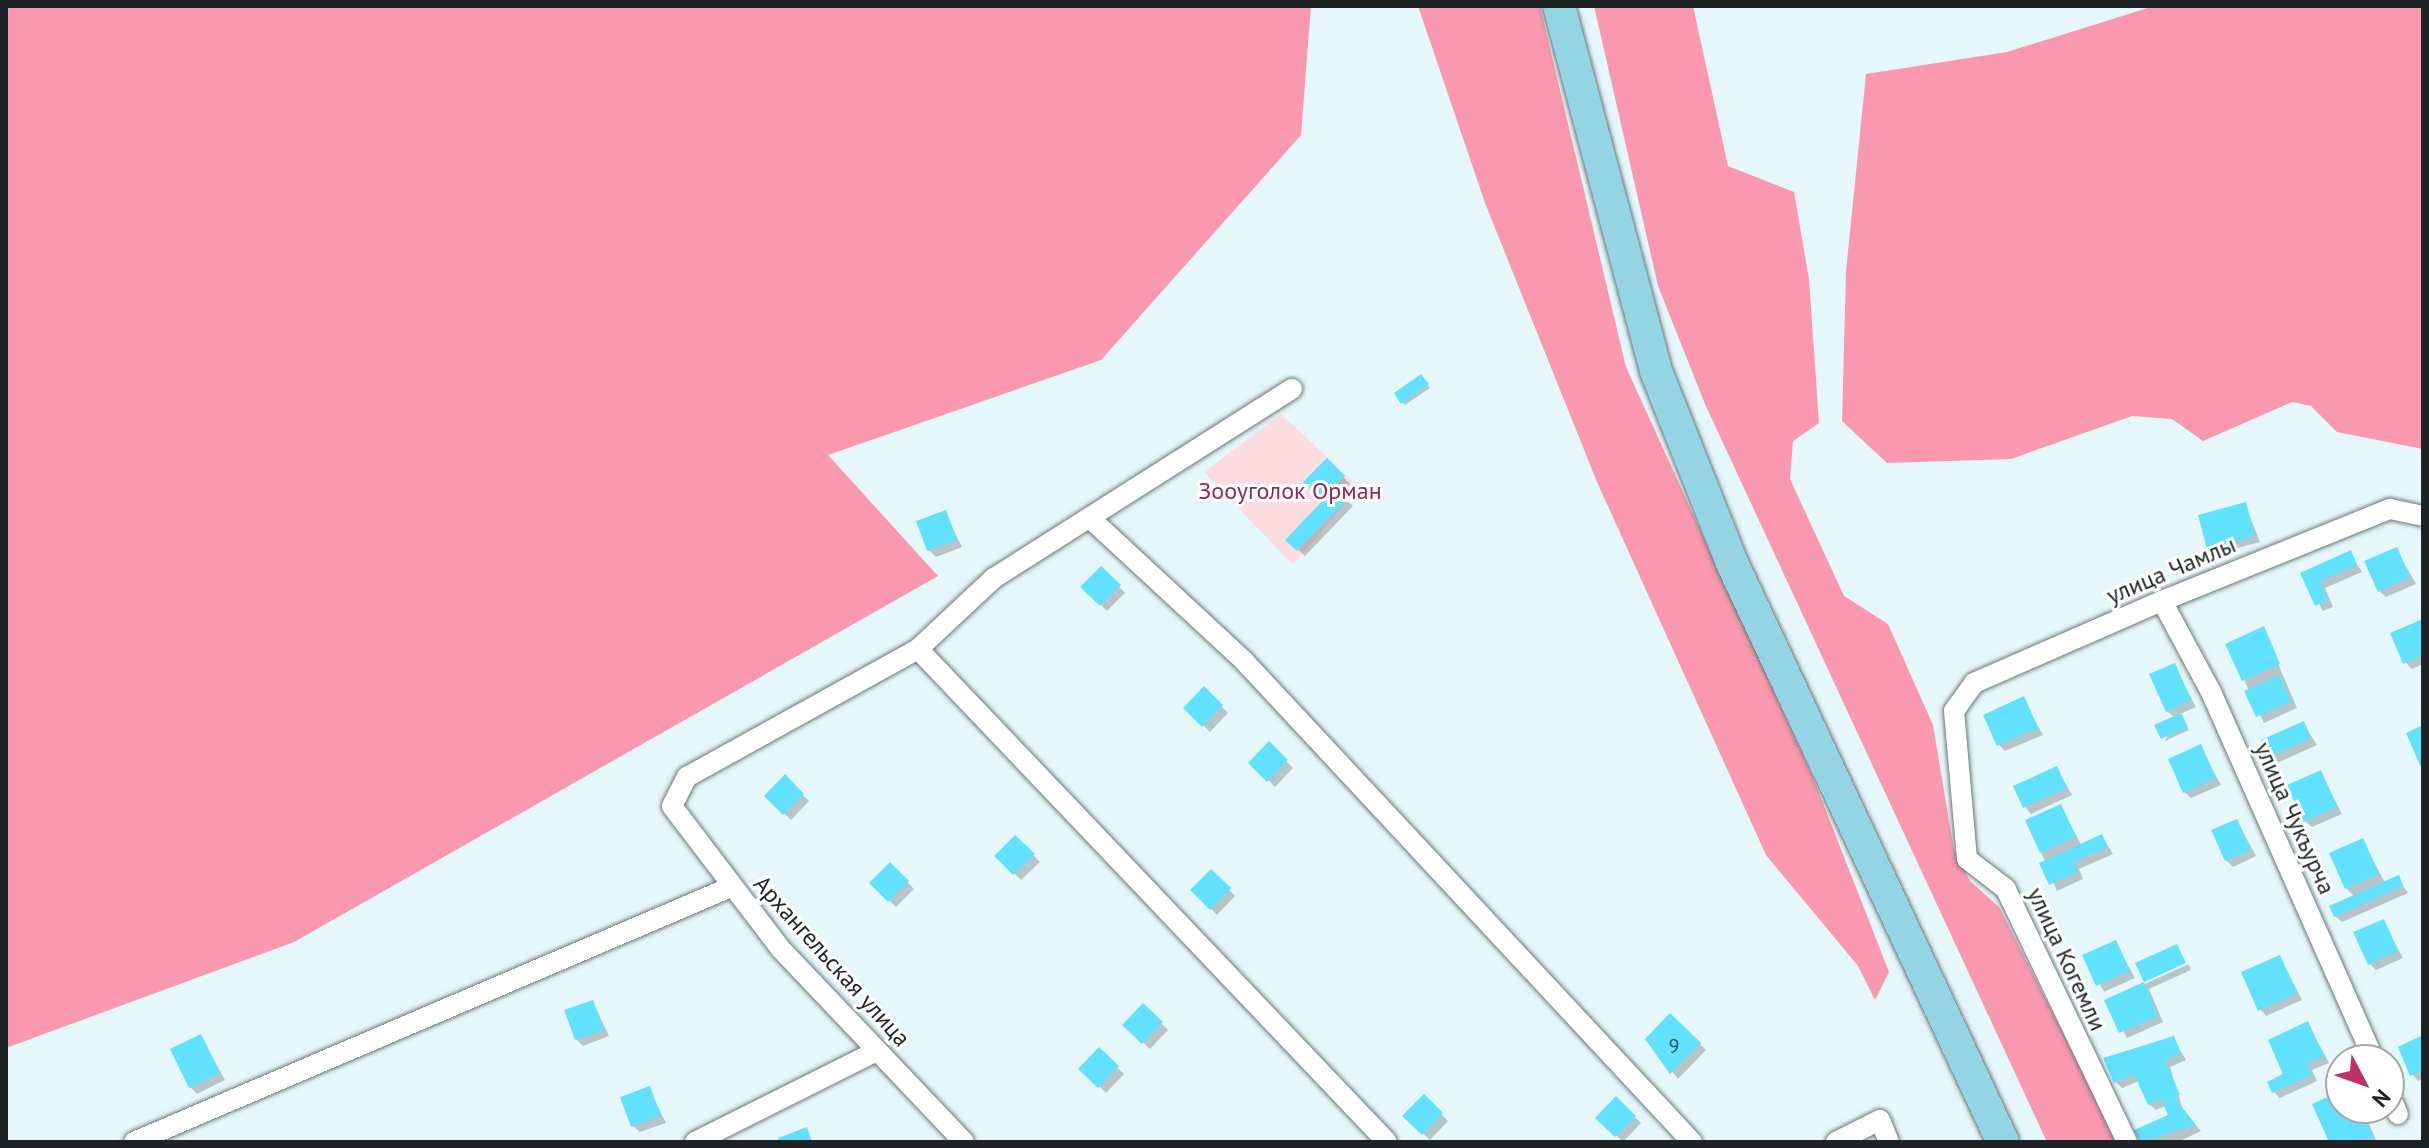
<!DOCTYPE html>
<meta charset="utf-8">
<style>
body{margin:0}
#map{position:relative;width:2429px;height:1148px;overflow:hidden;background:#e6f7fb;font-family:"PT Sans",sans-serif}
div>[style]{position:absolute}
.green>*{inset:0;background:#fcdbe1}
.forest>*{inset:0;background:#f998ae}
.shadow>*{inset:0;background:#0003}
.building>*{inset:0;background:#61e1fd}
.roads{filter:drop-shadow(0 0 2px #69787b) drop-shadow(0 0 2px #69787b)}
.street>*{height:20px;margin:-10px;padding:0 10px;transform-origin:10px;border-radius:10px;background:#fff}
.primary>*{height:32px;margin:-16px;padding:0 16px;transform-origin:16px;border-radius:16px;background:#95d4e3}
span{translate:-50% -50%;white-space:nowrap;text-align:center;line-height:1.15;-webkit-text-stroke:6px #fff;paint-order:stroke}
.number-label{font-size:20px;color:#2f535b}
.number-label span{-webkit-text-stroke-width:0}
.park-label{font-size:24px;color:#95264b}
.street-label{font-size:24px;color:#1e2425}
.frame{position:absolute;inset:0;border:8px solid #1e2425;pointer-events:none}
.north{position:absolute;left:2325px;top:1044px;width:80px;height:80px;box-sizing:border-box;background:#fff;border:2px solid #a5a7a8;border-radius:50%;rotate:131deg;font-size:22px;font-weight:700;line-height:32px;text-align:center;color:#1e2425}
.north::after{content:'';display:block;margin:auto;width:28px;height:36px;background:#bf3261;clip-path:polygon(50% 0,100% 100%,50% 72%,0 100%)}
</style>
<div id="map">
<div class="green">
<i style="clip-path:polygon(1281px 414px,1359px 487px,1293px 565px,1204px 472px)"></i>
</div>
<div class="forest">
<i style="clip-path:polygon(6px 6px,1311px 6px,1301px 135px,1101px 360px,828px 455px,938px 576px,294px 942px,6px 1048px)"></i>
<i style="clip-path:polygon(1418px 6px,1540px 6px,1626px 367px,1812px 775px,1889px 972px,1875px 1000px,1858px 966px,1766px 855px,1597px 482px,1485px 203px)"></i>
<i style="clip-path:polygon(1594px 6px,1693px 6px,1728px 166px,1794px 192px,1809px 279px,1819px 423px,1793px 441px,1790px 479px,1844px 596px,1888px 624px,1933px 725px,1954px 850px,1970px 881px,1999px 907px,2118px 1142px,2047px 1142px,1705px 404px,1658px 286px)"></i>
<i style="clip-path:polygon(2154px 6px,2423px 6px,2423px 449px,2337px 432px,2311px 406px,2292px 402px,2203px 441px,2172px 419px,2132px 416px,2011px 459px,1887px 463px,1842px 421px,1846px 271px,1866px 74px,2007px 52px)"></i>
</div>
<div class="shadow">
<i style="clip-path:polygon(1424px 379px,1430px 388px,1405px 405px,1403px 403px)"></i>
<i style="clip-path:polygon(1327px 461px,1350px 484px,1340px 494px,1353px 506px,1305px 556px,1288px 540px,1325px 502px,1306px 482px)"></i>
<i style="clip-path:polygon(2245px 504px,2260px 542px,2215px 554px,2209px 548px)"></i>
<i style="clip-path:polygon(945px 513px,962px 547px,936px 557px,929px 550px)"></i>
<i style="clip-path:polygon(2396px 549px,2416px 584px,2386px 597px,2379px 591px)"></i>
<i style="clip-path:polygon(2350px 553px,2362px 572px,2325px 588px,2333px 607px,2323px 611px,2303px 574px)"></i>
<i style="clip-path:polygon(1101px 568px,1125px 593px,1107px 611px,1083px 587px)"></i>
<i style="clip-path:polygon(2423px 621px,2423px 664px,2412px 669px,2405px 662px)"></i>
<i style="clip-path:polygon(2263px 629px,2297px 708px,2264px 723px,2228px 645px)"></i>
<i style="clip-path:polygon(2174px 665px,2196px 707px,2180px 714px,2189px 730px,2165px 741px,2175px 718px,2167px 711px)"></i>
<i style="clip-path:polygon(1204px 689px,1228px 713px,1210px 732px,1186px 708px)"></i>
<i style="clip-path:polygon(2023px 699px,2043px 735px,2005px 751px,1999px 745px)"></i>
<i style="clip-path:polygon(2303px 723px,2317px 745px,2277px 763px,2270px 756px)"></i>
<i style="clip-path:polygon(1269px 744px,1293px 768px,1275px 787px,1251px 763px)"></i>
<i style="clip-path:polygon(2200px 747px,2221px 785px,2191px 798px,2184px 792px)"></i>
<i style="clip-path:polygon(2057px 769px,2072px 795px,2031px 814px,2025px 807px)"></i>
<i style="clip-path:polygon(2321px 773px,2342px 814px,2312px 827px,2305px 821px)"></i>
<i style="clip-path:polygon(785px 777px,809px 801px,791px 820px,766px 796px)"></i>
<i style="clip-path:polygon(2061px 807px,2082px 846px,2102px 837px,2113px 854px,2079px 869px,2083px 879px,2057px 891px,2041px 852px)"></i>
<i style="clip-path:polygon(2237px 821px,2256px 856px,2233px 867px,2226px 860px)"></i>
<i style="clip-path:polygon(1015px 837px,1040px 862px,1021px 880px,997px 856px)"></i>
<i style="clip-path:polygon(2363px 841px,2385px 883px,2398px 878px,2408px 893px,2342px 922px,2335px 916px,2355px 897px,2346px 888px)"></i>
<i style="clip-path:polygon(890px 865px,914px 889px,896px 907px,872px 883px)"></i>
<i style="clip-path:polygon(1211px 872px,1235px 896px,1217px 915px,1193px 890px)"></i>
<i style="clip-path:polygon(2383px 921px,2403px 958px,2376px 970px,2370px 964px)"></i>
<i style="clip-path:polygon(2115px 942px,2135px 978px,2104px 992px,2085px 956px)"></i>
<i style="clip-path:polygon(2280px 957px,2302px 1000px,2266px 1016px,2260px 1009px)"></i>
<i style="clip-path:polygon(2189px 964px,2191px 970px,2149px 989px,2163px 1022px,2127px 1038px,2107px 1001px)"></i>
<i style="clip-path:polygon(593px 1002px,609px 1036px,583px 1046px,576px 1039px)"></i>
<i style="clip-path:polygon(1143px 1006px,1168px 1030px,1150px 1049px,1125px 1025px)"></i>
<i style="clip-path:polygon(1670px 1016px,1706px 1050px,1678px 1079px,1647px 1040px)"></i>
<i style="clip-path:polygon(2308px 1024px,2329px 1063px,2312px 1070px,2317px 1081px,2280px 1098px,2273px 1091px)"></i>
<i style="clip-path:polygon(201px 1036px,225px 1080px,197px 1094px,190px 1087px)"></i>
<i style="clip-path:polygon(2173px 1038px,2186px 1060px,2170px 1067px,2183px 1110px,2201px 1131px,2178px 1142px,2142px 1142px,2137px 1131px,2171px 1116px,2166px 1106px,2156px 1110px,2149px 1104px,2139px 1081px,2122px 1088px,2116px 1082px)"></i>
<i style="clip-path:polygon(2423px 1038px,2423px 1079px,2418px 1081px,2412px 1074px)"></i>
<i style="clip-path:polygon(1099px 1050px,1124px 1074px,1106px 1093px,1081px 1068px)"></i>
<i style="clip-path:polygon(649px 1089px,666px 1123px,640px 1132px,633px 1126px)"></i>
<i style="clip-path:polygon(2341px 1093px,2341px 1108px,2362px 1108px,2377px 1142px,2332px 1142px,2315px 1105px)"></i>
<i style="clip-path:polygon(1424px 1097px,1448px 1121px,1430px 1140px,1405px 1116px)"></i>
<i style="clip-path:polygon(1616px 1099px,1641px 1123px,1623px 1142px,1598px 1118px)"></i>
</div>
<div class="building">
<i style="clip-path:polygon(1421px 374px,1429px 384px,1401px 404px,1394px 393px)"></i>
<i style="clip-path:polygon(1327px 458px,1345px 476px,1321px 500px,1303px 482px)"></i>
<i style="clip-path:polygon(1336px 487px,1348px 499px,1297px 551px,1285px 540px)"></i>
<i style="clip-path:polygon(2246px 502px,2255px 536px,2207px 549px,2198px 515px)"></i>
<i style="clip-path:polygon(946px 510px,957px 540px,927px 551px,916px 521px)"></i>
<i style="clip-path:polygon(2397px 547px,2410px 577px,2378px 592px,2364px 561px)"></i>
<i style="clip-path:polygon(2351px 550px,2357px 565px,2320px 581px,2328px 600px,2315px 606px,2300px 573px)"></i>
<i style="clip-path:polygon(1101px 566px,1121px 585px,1100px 606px,1080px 587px)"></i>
<i style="clip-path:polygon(2423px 619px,2423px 655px,2403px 664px,2390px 633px)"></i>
<i style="clip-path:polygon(2264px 626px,2280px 664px,2242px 681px,2225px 644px)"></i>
<i style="clip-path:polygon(2175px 663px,2191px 700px,2166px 712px,2149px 674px)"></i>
<i style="clip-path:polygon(2280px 675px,2291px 702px,2256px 717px,2244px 691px)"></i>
<i style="clip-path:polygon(1204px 686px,1223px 705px,1202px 727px,1183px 708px)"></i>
<i style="clip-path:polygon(2024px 696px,2038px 728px,1997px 746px,1983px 715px)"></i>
<i style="clip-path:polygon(2181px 713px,2188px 727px,2161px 739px,2154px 725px)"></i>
<i style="clip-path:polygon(2304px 721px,2311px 738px,2269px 757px,2261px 740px)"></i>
<i style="clip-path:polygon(2423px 725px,2423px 772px,2406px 733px)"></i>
<i style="clip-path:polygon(1269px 741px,1288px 760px,1267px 782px,1248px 763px)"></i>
<i style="clip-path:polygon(2201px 744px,2216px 778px,2183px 793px,2168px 759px)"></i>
<i style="clip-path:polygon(2057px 766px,2067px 788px,2023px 808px,2013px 786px)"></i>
<i style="clip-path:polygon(2321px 770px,2337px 807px,2303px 822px,2287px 785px)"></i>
<i style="clip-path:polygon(785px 774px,804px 794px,783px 815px,764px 796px)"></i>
<i style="clip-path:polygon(2061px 804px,2076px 837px,2040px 853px,2025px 820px)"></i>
<i style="clip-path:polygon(2237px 819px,2251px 850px,2225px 861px,2211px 830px)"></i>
<i style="clip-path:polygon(2102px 834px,2108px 847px,2074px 862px,2078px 872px,2049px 885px,2039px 863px)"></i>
<i style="clip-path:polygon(1015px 835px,1035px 854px,1013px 875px,994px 856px)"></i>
<i style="clip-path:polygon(2363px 838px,2379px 874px,2345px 889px,2329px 853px)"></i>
<i style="clip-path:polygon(890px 862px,909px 881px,888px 902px,869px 883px)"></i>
<i style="clip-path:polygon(1211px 869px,1231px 888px,1210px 910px,1190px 890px)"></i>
<i style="clip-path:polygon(2399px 875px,2403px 886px,2334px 917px,2329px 906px)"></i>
<i style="clip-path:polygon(2384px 919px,2398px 951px,2368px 965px,2353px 932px)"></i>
<i style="clip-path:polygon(2116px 940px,2130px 971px,2096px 986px,2082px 955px)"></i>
<i style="clip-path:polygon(2177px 944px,2186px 963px,2144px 982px,2158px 1016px,2119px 1033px,2104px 1000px,2144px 982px,2135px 963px)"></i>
<i style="clip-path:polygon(2280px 955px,2297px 993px,2258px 1011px,2241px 972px)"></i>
<i style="clip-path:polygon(593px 1000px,604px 1030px,575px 1040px,564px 1010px)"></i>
<i style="clip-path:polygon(1143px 1003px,1163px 1022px,1142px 1044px,1122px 1025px)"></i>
<i style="clip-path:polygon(1670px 1013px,1701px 1043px,1670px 1074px,1645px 1039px)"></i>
<i style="clip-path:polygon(2308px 1021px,2324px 1056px,2307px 1064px,2312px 1075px,2272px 1093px,2267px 1082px,2283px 1074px,2268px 1040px)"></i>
<i style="clip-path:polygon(201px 1034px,220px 1073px,189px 1088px,170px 1049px)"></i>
<i style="clip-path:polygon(2423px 1035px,2423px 1070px,2410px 1076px,2398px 1047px)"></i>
<i style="clip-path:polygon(2174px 1036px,2181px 1053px,2165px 1060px,2180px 1095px,2174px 1097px,2196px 1125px,2140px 1142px,2134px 1130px,2168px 1115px,2161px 1099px,2148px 1105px,2134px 1074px,2114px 1083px,2103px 1058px)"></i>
<i style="clip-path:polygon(1099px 1047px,1119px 1066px,1098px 1088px,1078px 1069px)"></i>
<i style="clip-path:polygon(650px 1086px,661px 1116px,631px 1127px,620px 1097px)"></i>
<i style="clip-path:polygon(2341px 1091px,2341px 1108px,2360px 1108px,2374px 1138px,2329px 1142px,2312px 1104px)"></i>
<i style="clip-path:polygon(1424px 1094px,1443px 1113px,1422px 1135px,1402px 1116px)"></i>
<i style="clip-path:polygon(1616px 1096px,1636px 1116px,1615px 1137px,1595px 1118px)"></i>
<i style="clip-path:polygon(807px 1127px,812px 1142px,779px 1142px,778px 1138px)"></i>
</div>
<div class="roads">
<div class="street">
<i style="left:1093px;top:521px;width:206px;rotate:42.8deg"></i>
<i style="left:1244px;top:661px;width:657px;rotate:47.03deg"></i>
<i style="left:2162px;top:601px;width:103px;rotate:61.7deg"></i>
<i style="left:2211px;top:692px;width:402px;rotate:66.1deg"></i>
<i style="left:918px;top:649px;width:680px;rotate:46.43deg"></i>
<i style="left:2389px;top:1094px;width:22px;rotate:66deg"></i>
<i style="left:134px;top:1142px;width:649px;rotate:-23.13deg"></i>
<i style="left:695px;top:1142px;width:203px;rotate:-26.6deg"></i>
<i style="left:964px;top:1142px;width:267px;rotate:-133.5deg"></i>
<i style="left:780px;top:948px;width:178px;rotate:-127.3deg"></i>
<i style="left:672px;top:806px;width:33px;rotate:-63deg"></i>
<i style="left:687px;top:777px;width:264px;rotate:-29deg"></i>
<i style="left:918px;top:649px;width:104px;rotate:-43.1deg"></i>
<i style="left:994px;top:578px;width:353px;rotate:-32.4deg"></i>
<i style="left:1836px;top:1142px;width:49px;rotate:-26.6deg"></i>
<i style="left:1880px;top:1120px;width:24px;rotate:68deg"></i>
<i style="left:2127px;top:1142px;width:280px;rotate:-115.6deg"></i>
<i style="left:2006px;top:889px;width:49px;rotate:-142.4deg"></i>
<i style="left:1967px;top:859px;width:149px;rotate:-95deg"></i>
<i style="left:1954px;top:711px;width:34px;rotate:-54deg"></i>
<i style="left:1974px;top:683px;width:205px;rotate:-23.6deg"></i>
<i style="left:2162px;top:601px;width:246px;rotate:-22deg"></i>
<i style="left:2390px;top:509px;width:34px;rotate:12deg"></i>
</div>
<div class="primary">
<i style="left:1559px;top:6px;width:378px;rotate:75.1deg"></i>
<i style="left:1656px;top:371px;width:206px;rotate:68.4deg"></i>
<i style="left:1732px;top:563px;width:639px;rotate:64.92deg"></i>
</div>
</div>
<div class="number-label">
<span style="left:1674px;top:1046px">9</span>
</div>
<div class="park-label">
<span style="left:1290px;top:491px">Зооуголок Орман</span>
</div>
<div class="street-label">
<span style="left:2171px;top:570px;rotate:-23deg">улица Чамлы</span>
<span style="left:2295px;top:818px;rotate:66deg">улица Чукъурча</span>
<span style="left:2067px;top:959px;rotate:65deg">улица Когемли</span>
<span style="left:832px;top:961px;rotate:48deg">Архангельская улица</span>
</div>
<div class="frame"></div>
<div class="north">N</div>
</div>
